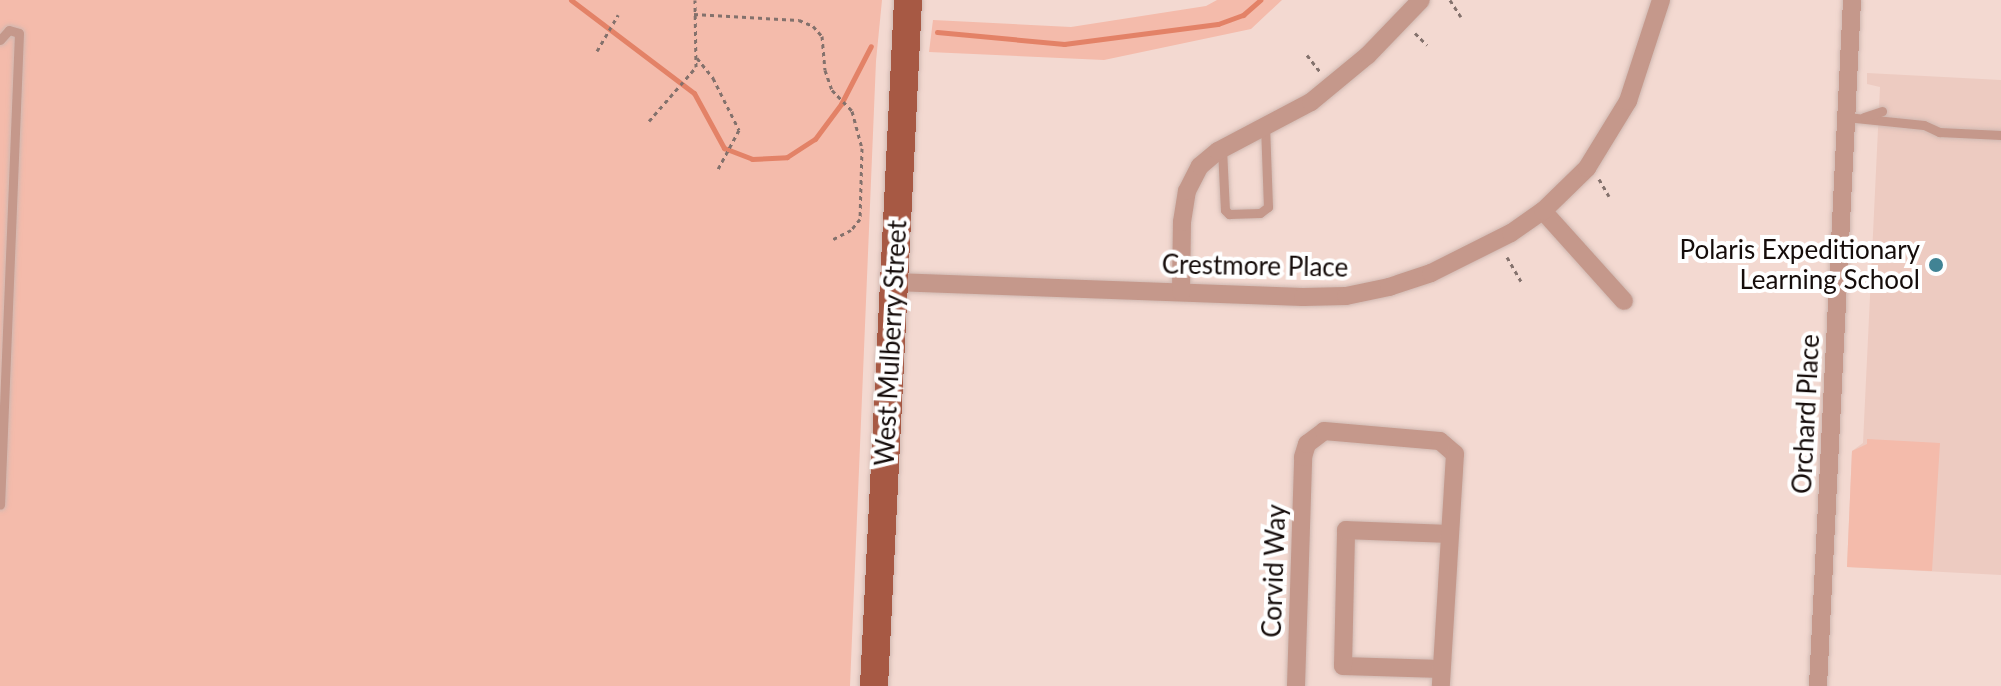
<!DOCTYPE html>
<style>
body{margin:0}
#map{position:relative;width:2001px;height:686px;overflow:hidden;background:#f3d9d1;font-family:Lato,sans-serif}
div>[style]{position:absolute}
.built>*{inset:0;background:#edcbc1}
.green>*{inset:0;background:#f4bbab}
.stream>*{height:5px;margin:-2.5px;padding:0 2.5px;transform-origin:2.5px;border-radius:2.5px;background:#e38267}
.path>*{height:3px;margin-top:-1.5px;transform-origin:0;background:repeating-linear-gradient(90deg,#83716c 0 4px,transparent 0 8px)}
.roads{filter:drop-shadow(0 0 2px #cfb8b1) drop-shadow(0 0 2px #cfb8b1)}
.service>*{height:9px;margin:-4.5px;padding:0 4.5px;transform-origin:4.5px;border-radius:4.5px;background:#c5988b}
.minor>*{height:18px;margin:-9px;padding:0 9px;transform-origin:9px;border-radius:9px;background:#c5988b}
.primary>*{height:28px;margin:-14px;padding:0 14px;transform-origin:14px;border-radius:14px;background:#a75944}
.dots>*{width:22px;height:22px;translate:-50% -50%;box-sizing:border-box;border:4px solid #fff;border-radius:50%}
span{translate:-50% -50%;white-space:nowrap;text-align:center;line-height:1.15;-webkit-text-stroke:8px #fff;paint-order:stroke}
.poi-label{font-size:26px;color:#150c0a}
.right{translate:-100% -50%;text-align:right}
.street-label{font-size:26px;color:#150c0a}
</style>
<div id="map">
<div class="built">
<i style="clip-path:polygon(1867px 73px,2001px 80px,2001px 575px,1847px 567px,1852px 451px,1863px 443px,1880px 87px,1867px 84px)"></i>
</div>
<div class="green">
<i style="clip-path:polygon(0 0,882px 0,876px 61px,850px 686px,0 686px)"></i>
<i style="clip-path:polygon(1217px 0,1282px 0,1251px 29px,1104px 60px,929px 52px,933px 20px,1071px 27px,1206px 6px)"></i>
<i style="clip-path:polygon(1867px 439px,1940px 443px,1932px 571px,1847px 567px,1852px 451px,1867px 444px)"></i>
</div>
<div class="stream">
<i style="left:571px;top:0;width:154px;rotate:37.1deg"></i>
<i style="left:694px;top:93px;width:63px;rotate:61.4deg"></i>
<i style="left:724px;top:148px;width:30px;rotate:21deg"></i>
<i style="left:752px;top:159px;width:35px;rotate:-3deg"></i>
<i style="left:787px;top:157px;width:33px;rotate:-33deg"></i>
<i style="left:815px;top:139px;width:44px;rotate:-53.4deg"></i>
<i style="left:841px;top:104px;width:65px;rotate:-62.7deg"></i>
<i style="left:937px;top:32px;width:128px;rotate:5.4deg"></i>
<i style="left:1064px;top:44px;width:155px;rotate:-7.4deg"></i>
<i style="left:1218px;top:24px;width:27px;rotate:-20deg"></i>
<i style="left:1243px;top:15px;width:23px;rotate:-41deg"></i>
</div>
<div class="path">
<i style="left:1450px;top:0;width:20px;rotate:57deg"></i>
<i style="left:694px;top:14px;width:105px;rotate:3.3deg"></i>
<i style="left:799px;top:20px;width:15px;rotate:23deg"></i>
<i style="left:813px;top:26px;width:13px;rotate:48deg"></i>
<i style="left:822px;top:36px;width:34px;rotate:85deg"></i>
<i style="left:825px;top:70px;width:21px;rotate:71deg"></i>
<i style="left:832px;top:90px;width:29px;rotate:46deg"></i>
<i style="left:852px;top:111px;width:38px;rotate:75deg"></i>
<i style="left:862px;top:148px;width:71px;rotate:91.6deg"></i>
<i style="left:860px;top:219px;width:14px;rotate:129deg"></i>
<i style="left:851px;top:230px;width:20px;rotate:153deg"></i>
<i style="left:1415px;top:33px;width:17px;rotate:45deg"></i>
<i style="left:597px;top:51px;width:42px;rotate:-59.7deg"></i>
<i style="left:1307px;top:55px;width:23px;rotate:52deg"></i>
<i style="left:697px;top:58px;width:26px;rotate:51deg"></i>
<i style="left:713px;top:78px;width:58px;rotate:63.4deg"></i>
<i style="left:739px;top:130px;width:44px;rotate:118.3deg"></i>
<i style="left:649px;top:121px;width:72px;rotate:-49deg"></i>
<i style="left:696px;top:67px;width:67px;rotate:-90.9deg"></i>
<i style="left:1599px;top:179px;width:20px;rotate:60deg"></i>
<i style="left:1507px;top:257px;width:28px;rotate:60deg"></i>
</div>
<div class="roads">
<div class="service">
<i style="left:0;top:40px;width:13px;rotate:-48deg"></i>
<i style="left:9px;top:30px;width:10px;rotate:17deg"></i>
<i style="left:19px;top:33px;width:472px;rotate:92.3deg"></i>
<i style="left:1846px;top:117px;width:78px;rotate:5.9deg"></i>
<i style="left:1924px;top:125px;width:17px;rotate:25deg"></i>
<i style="left:1939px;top:132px;width:62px;rotate:2.8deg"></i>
<i style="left:1864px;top:117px;width:19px;rotate:-18deg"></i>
<i style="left:1222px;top:149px;width:61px;rotate:87.2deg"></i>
<i style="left:1225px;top:210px;width:6px;rotate:45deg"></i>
<i style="left:1229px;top:214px;width:31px;rotate:-2deg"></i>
<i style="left:1260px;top:213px;width:10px;rotate:-37deg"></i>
<i style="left:1268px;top:207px;width:80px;rotate:-92.1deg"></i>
</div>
<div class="minor">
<i style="left:1543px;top:211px;width:121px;rotate:48deg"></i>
<i style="left:894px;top:282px;width:409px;rotate:2.1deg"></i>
<i style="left:1303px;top:297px;width:43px;rotate:-1.3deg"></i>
<i style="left:1346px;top:296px;width:44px;rotate:-11.8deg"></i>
<i style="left:1389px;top:287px;width:44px;rotate:-18.4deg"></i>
<i style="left:1431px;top:273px;width:89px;rotate:-26.6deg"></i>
<i style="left:1511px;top:233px;width:39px;rotate:-35deg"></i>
<i style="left:1543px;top:211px;width:62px;rotate:-44.3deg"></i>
<i style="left:1587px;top:168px;width:79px;rotate:-58.5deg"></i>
<i style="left:1628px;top:101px;width:106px;rotate:-71.9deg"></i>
<i style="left:1181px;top:292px;width:70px;rotate:-89.2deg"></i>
<i style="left:1182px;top:222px;width:31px;rotate:-81deg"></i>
<i style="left:1187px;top:191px;width:28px;rotate:-63deg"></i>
<i style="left:1200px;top:166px;width:23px;rotate:-40deg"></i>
<i style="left:1218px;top:151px;width:105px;rotate:-27.8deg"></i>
<i style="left:1311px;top:102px;width:74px;rotate:-39.5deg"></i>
<i style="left:1368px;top:55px;width:76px;rotate:-46.1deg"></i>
<i style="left:1441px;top:669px;width:98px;rotate:-178.2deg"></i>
<i style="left:1343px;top:666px;width:136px;rotate:-88.7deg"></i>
<i style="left:1346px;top:530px;width:102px;rotate:2.2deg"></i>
<i style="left:1296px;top:686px;width:229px;rotate:-88.2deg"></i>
<i style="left:1303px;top:457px;width:14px;rotate:-73deg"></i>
<i style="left:1307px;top:444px;width:21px;rotate:-37deg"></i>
<i style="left:1324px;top:431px;width:116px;rotate:4.9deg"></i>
<i style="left:1440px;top:441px;width:20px;rotate:41deg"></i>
<i style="left:1455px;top:454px;width:232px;rotate:93.5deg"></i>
<i style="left:1818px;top:686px;width:687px;rotate:-87.16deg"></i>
</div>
<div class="primary">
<i style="left:874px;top:686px;width:687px;rotate:-87.16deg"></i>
</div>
</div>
<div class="dots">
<i style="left:1936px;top:265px;background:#418394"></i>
</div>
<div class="poi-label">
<span class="right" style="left:1920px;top:265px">Polaris Expeditionary<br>Learning School</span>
</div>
<div class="street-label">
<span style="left:1255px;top:266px;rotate:1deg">Crestmore Place</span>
<span style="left:891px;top:343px;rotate:-87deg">West Mulberry Street</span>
<span style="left:1806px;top:414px;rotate:-87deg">Orchard Place</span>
<span style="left:1274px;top:571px;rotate:-88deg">Corvid Way</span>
</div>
</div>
